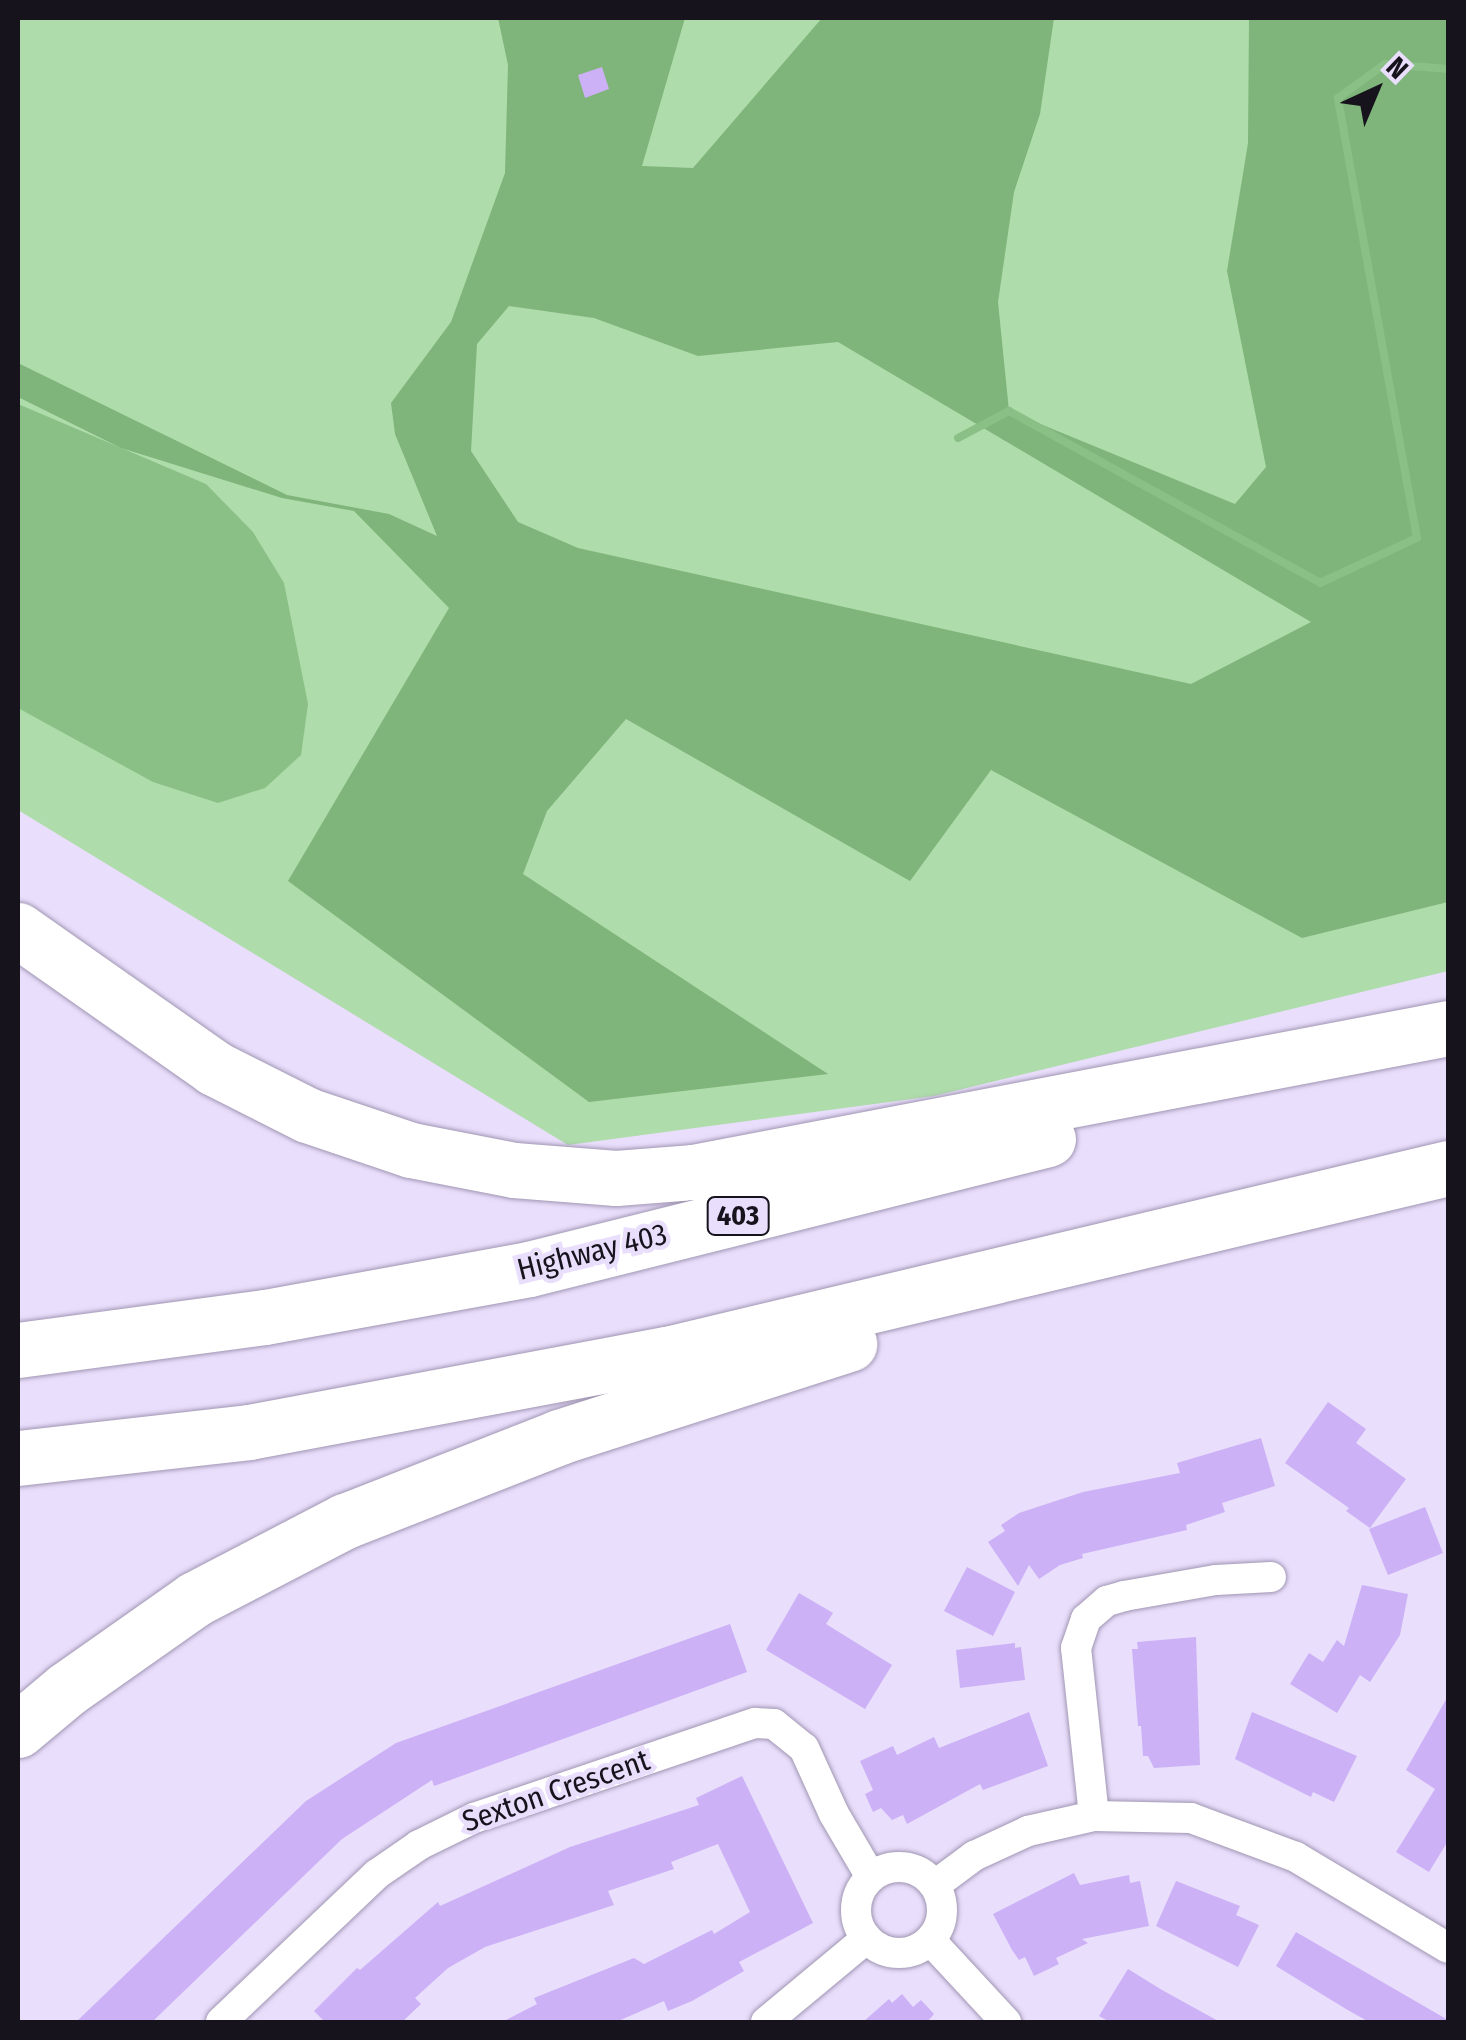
<!DOCTYPE html>
<style>
body{margin:0}
#map{position:relative;width:1466px;height:2040px;overflow:hidden;background:#e9defc;font-family:"Fira Sans Condensed",sans-serif}
div>[style]{position:absolute}
.green>*{inset:0;background:#aedcaa}
.forest>*{inset:0;background:#7fb47a}
.water>*{inset:0;background:#8ac086}
.stream>*{height:8px;margin:-4px;padding:0 4px;transform-origin:4px;border-radius:4px;background:#8ac086}
.building>*{inset:0;background:#ccb1f6}
.roads{filter:drop-shadow(0 0 2px #a096b2) drop-shadow(0 0 2px #a096b2)}
.street>*{height:30px;margin:-15px;padding:0 15px;transform-origin:15px;border-radius:15px;background:#fff}
.street>.ring{margin:-15px;padding:0;box-sizing:content-box;background:none;border:30px solid #fff;border-radius:50%}
.highway>*{height:55px;margin:-27.5px;padding:0 27.5px;transform-origin:27.5px;border-radius:27.5px;background:#fff}
span{translate:-50% -50%;white-space:nowrap;text-align:center;line-height:1.15;-webkit-text-stroke:9px #e9defc;paint-order:stroke}
.shield-label span{padding:2px 8px;background:#e9defc;border:2px solid;border-radius:8px;-webkit-text-stroke-width:0}
.shield-label{font-size:28px;color:#17131d;font-weight:700}
.street-label{font-size:30px;color:#17131d}
.frame{position:absolute;inset:0;border:20px solid #17131d;pointer-events:none}
.north{position:absolute;left:1326px;top:40px;width:100px;height:100px;-webkit-text-stroke:8px #e9defc;paint-order:stroke;rotate:44deg;font-size:28px;font-weight:700;line-height:40px;text-align:center;color:#17131d}
.north::after{content:'';display:block;margin:auto;width:35px;height:45px;background:#17131d;clip-path:polygon(50% 0,100% 100%,50% 72%,0 100%)}
</style>
<div id="map">
<div class="green">
<i style="clip-path:polygon(18px 18px,1448px 18px,1448px 971px,934px 1096px,568px 1145px,18px 810px)"></i>
</div>
<div class="forest">
<i style="clip-path:polygon(evenodd,498px 18px,685px 18px,642px 166px,693px 168px,822px 18px,1054px 18px,1040px 114px,1014px 192px,998px 302px,1009px 411px,1235px 504px,1266px 467px,1227px 271px,1248px 143px,1249px 18px,1448px 18px,1448px 902px,1302px 938px,991px 770px,910px 881px,626px 719px,547px 811px,523px 874px,828px 1074px,589px 1102px,288px 881px,449px 608px,354px 511px,282px 498px,121px 448px,18px 397px,18px 363px,287px 495px,389px 514px,437px 536px,395px 434px,391px 403px,451px 322px,505px 173px,508px 65px,498px 18px,509px 306px,594px 318px,698px 356px,838px 342px,1311px 622px,1191px 684px,578px 548px,518px 522px,471px 451px,477px 344px,509px 306px)"></i>
</div>
<div class="water">
<i style="clip-path:polygon(18px 404px,206px 484px,253px 532px,284px 583px,308px 704px,301px 755px,265px 788px,218px 803px,153px 782px,18px 708px)"></i>
</div>
<div class="stream">
<i style="left:958px;top:438px;width:58px;rotate:-27.9deg"></i>
<i style="left:1009px;top:411px;width:355px;rotate:28.9deg"></i>
<i style="left:1320px;top:583px;width:107px;rotate:-24.9deg"></i>
<i style="left:1417px;top:538px;width:447px;rotate:-100.2deg"></i>
<i style="left:1338px;top:98px;width:58px;rotate:-35.9deg"></i>
<i style="left:1385px;top:64px;width:63px;rotate:4.5deg"></i>
</div>
<div class="building">
<i style="clip-path:polygon(602px 67px,609px 89px,585px 98px,578px 75px)"></i>
<i style="clip-path:polygon(1328px 1402px,1366px 1429px,1356px 1443px,1406px 1479px,1370px 1528px,1346px 1511px,1349px 1508px,1285px 1463px)"></i>
<i style="clip-path:polygon(1261px 1438px,1275px 1486px,1222px 1503px,1225px 1512px,1186px 1525px,1187px 1530px,1082px 1554px,1083px 1558px,1060px 1565px,1039px 1579px,1029px 1565px,1018px 1586px,988px 1542px,1005px 1531px,1001px 1525px,1019px 1513px,1083px 1492px,1180px 1473px,1177px 1463px)"></i>
<i style="clip-path:polygon(1425px 1507px,1443px 1553px,1388px 1575px,1369px 1529px)"></i>
<i style="clip-path:polygon(967px 1567px,1015px 1592px,993px 1636px,944px 1611px)"></i>
<i style="clip-path:polygon(1362px 1585px,1408px 1594px,1400px 1635px,1370px 1682px,1360px 1675px,1337px 1713px,1290px 1684px,1309px 1653px,1323px 1662px,1337px 1640px,1344px 1646px)"></i>
<i style="clip-path:polygon(799px 1593px,833px 1613px,826px 1624px,892px 1665px,865px 1709px,766px 1650px)"></i>
<i style="clip-path:polygon(730px 1624px,747px 1672px,434px 1786px,432px 1780px,342px 1839px,152px 2022px,76px 2022px,306px 1801px,396px 1743px)"></i>
<i style="clip-path:polygon(1196px 1637px,1200px 1765px,1154px 1768px,1148px 1756px,1143px 1756px,1141px 1726px,1138px 1726px,1132px 1649px,1138px 1649px,1137px 1642px)"></i>
<i style="clip-path:polygon(1015px 1643px,1015px 1648px,1021px 1647px,1025px 1680px,960px 1688px,956px 1650px)"></i>
<i style="clip-path:polygon(1448px 1696px,1448px 1841px,1429px 1872px,1396px 1852px,1435px 1789px,1406px 1770px)"></i>
<i style="clip-path:polygon(1029px 1712px,1048px 1766px,983px 1790px,980px 1784px,907px 1824px,903px 1815px,892px 1820px,881px 1808px,873px 1812px,865px 1794px,873px 1790px,860px 1761px,893px 1746px,897px 1755px,934px 1737px,939px 1748px)"></i>
<i style="clip-path:polygon(1252px 1712px,1357px 1756px,1334px 1802px,1313px 1792px,1311px 1797px,1235px 1759px)"></i>
<i style="clip-path:polygon(742px 1776px,813px 1923px,739px 1962px,744px 1971px,692px 2001px,668px 2011px,664px 2001px,616px 2022px,502px 2022px,537px 2004px,534px 1998px,634px 1958px,644px 1964px,712px 1930px,714px 1934px,750px 1912px,718px 1844px,671px 1862px,674px 1869px,608px 1891px,614px 1905px,485px 1947px,448px 1968px,415px 1998px,421px 2004px,402px 2022px,325px 2022px,314px 2011px,357px 1968px,360px 1970px,438px 1902px,440px 1906px,570px 1847px,699px 1805px,696px 1798px)"></i>
<i style="clip-path:polygon(1074px 1873px,1080px 1885px,1129px 1875px,1130px 1883px,1140px 1881px,1149px 1926px,1082px 1939px,1088px 1943px,1056px 1958px,1059px 1964px,1034px 1976px,1025px 1957px,1019px 1960px,1012px 1950px,993px 1914px)"></i>
<i style="clip-path:polygon(1176px 1881px,1240px 1906px,1236px 1915px,1259px 1925px,1238px 1967px,1156px 1926px)"></i>
<i style="clip-path:polygon(1296px 1932px,1448px 2020px,1448px 2022px,1369px 2022px,1346px 2009px,1276px 1966px)"></i>
<i style="clip-path:polygon(1128px 1969px,1162px 1990px,1220px 2022px,1110px 2022px,1099px 2016px)"></i>
<i style="clip-path:polygon(902px 1994px,913px 2007px,921px 2000px,934px 2014px,927px 2022px,863px 2022px,889px 1999px,892px 2003px)"></i>
</div>
<div class="roads">
<div class="street">
<i style="left:1094px;top:1816px;width:169px;rotate:-96.1deg"></i>
<i style="left:1076px;top:1648px;width:31px;rotate:-71deg"></i>
<i style="left:1086px;top:1619px;width:28px;rotate:-41deg"></i>
<i style="left:1107px;top:1601px;width:18px;rotate:-16deg"></i>
<i style="left:1124px;top:1596px;width:93px;rotate:-9.9deg"></i>
<i style="left:1216px;top:1580px;width:55px;rotate:-3.1deg"></i>
<i class="ring" style="left:856px;top:1867px;width:56px;height:56px"></i>
<i style="left:935px;top:1885px;width:49px;rotate:-36.6deg"></i>
<i style="left:974px;top:1856px;width:60px;rotate:-24.8deg"></i>
<i style="left:1028px;top:1831px;width:68px;rotate:-12.8deg"></i>
<i style="left:1094px;top:1816px;width:97px;rotate:1.2deg"></i>
<i style="left:1191px;top:1818px;width:112px;rotate:20.4deg"></i>
<i style="left:1296px;top:1857px;width:177px;rotate:30.9deg"></i>
<i style="left:930px;top:1940px;width:112px;rotate:47.2deg"></i>
<i style="left:221px;top:2022px;width:215px;rotate:-43.5deg"></i>
<i style="left:377px;top:1874px;width:51px;rotate:-34.6deg"></i>
<i style="left:419px;top:1845px;width:61px;rotate:-26.1deg"></i>
<i style="left:474px;top:1818px;width:297px;rotate:-18.7deg"></i>
<i style="left:755px;top:1723px;width:19px;rotate:3deg"></i>
<i style="left:774px;top:1724px;width:38px;rotate:39deg"></i>
<i style="left:804px;top:1748px;width:72px;rotate:65.6deg"></i>
<i style="left:834px;top:1814px;width:73px;rotate:59.6deg"></i>
<i style="left:766px;top:2022px;width:131px;rotate:-39.7deg"></i>
</div>
<div class="highway">
<i style="left:18px;top:930px;width:240px;rotate:35.1deg"></i>
<i style="left:214px;top:1068px;width:104px;rotate:26.8deg"></i>
<i style="left:307px;top:1115px;width:110px;rotate:18.6deg"></i>
<i style="left:411px;top:1150px;width:105px;rotate:11deg"></i>
<i style="left:514px;top:1170px;width:102px;rotate:4.5deg"></i>
<i style="left:616px;top:1178px;width:77px;rotate:-4.5deg"></i>
<i style="left:693px;top:1172px;width:769px;rotate:-10.8deg"></i>
<i style="left:18px;top:1350px;width:249px;rotate:-7.6deg"></i>
<i style="left:265px;top:1317px;width:268px;rotate:-10.3deg"></i>
<i style="left:529px;top:1269px;width:535px;rotate:-14.06deg"></i>
<i style="left:18px;top:1458px;width:232px;rotate:-6.4deg"></i>
<i style="left:249px;top:1432px;width:425px;rotate:-10.6deg"></i>
<i style="left:667px;top:1354px;width:803px;rotate:-13.4deg"></i>
<i style="left:18px;top:1730px;width:64px;rotate:-39.9deg"></i>
<i style="left:67px;top:1689px;width:156px;rotate:-35.1deg"></i>
<i style="left:195px;top:1599px;width:169px;rotate:-27.5deg"></i>
<i style="left:345px;top:1521px;width:230px;rotate:-21.4deg"></i>
<i style="left:559px;top:1437px;width:305px;rotate:-17.8deg"></i>
</div>
</div>
<div class="shield-label">
<span style="left:738px;top:1216px">403</span>
</div>
<div class="street-label">
<span style="left:592px;top:1252px;rotate:-14deg">Highway 403</span>
<span style="left:556px;top:1791px;rotate:-19deg">Sexton Crescent</span>
</div>
<div class="frame"></div>
<div class="north">N</div>
</div>
